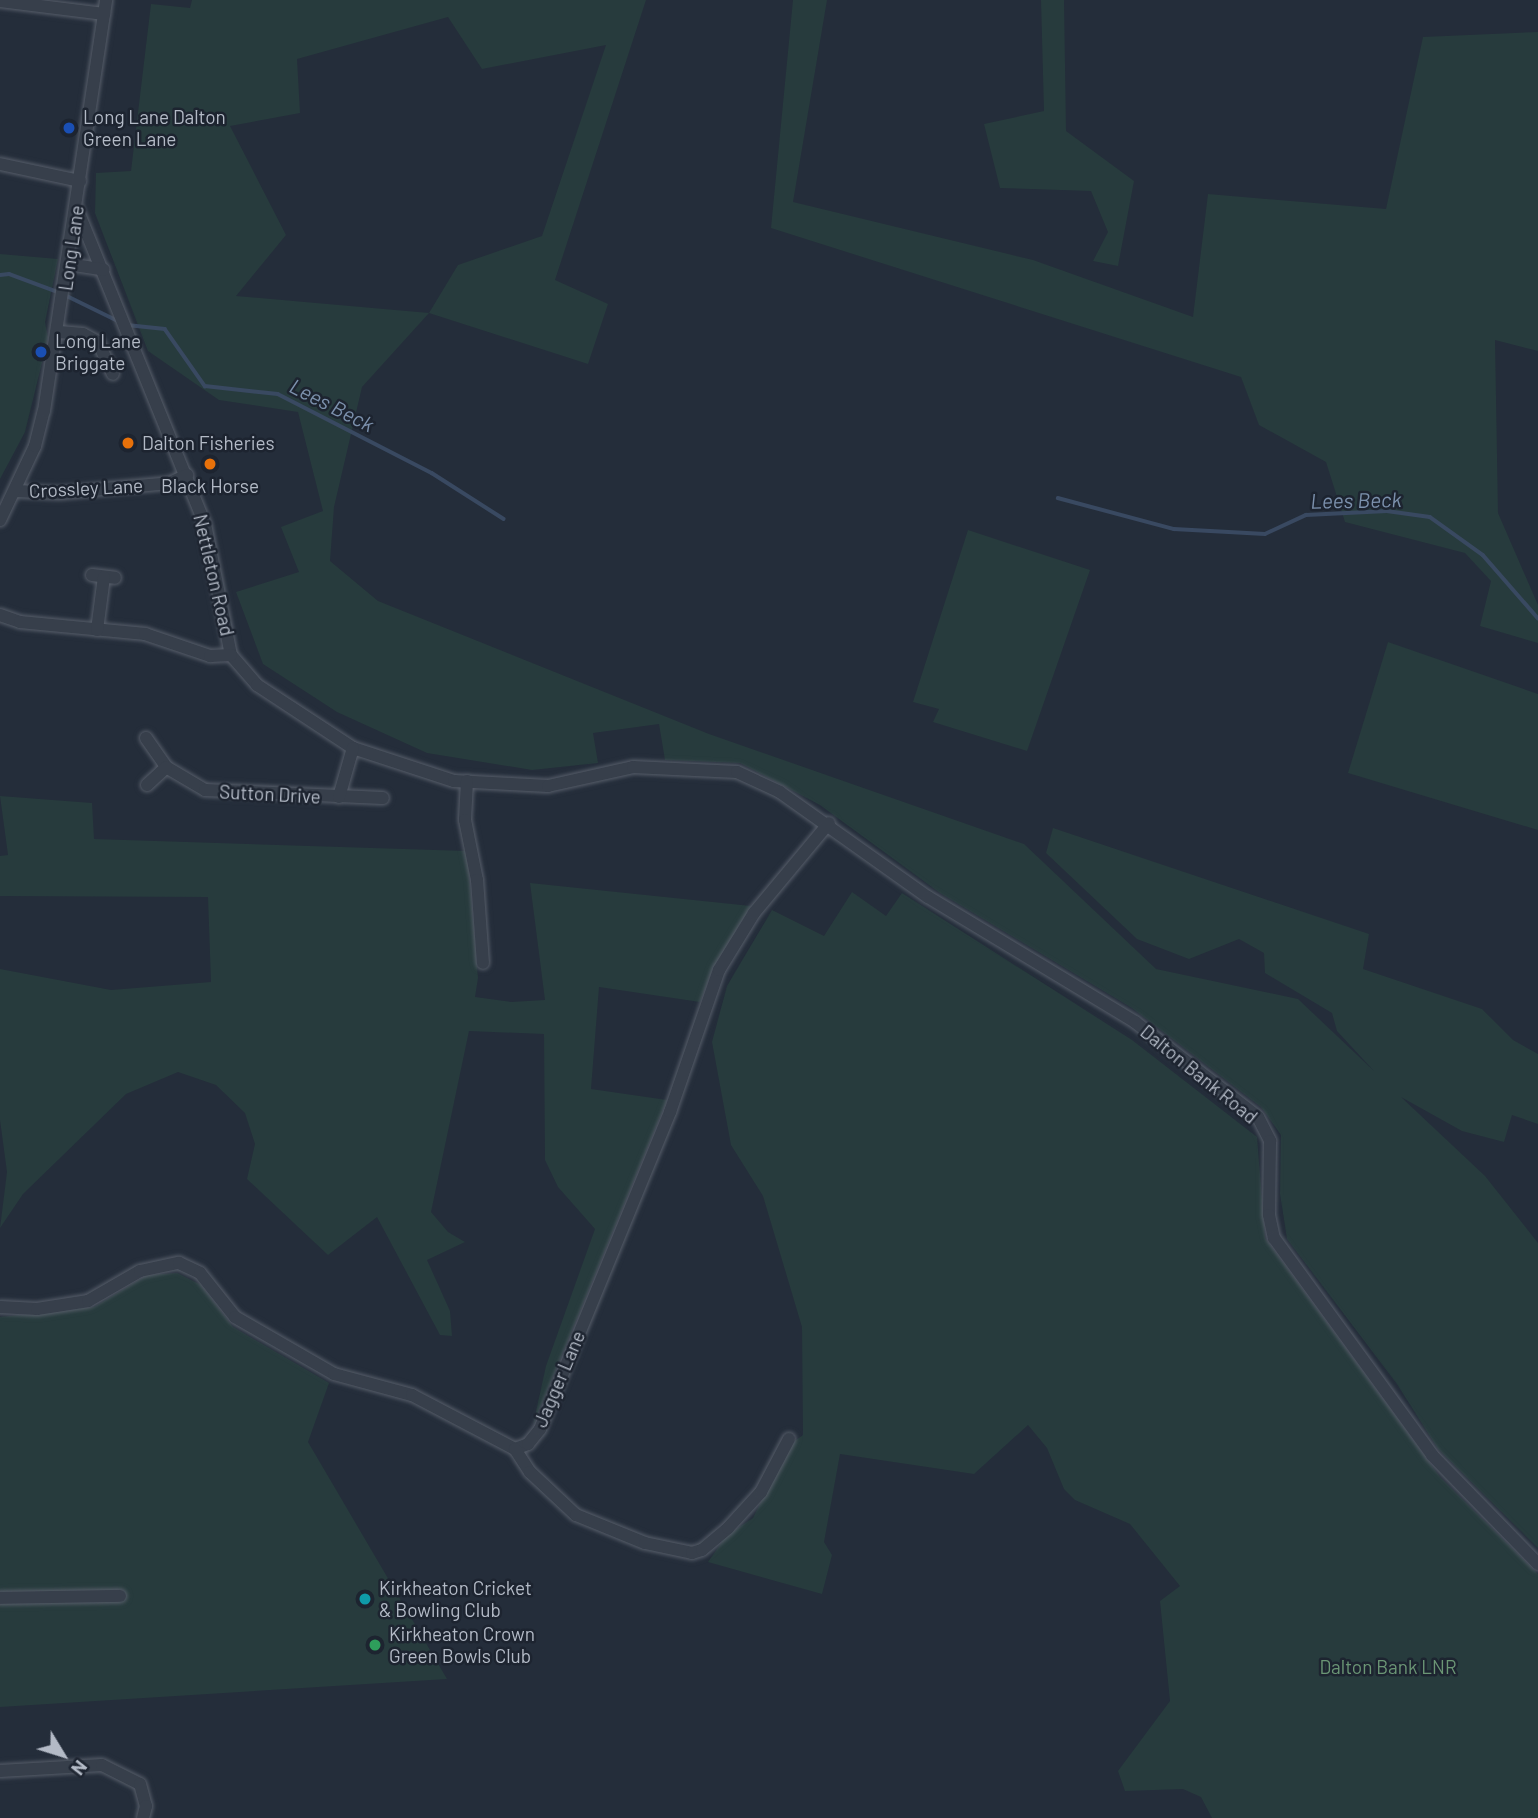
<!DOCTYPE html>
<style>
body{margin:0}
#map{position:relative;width:1538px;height:1818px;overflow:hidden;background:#242d3a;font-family:Barlow,sans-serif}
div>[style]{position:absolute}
.green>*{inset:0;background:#273b3d}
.stream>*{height:3.5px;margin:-1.75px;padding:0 1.75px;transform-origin:1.75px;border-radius:1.75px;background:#394961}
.roads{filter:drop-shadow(0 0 2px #565d69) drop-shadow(0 0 2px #565d69)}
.minor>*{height:12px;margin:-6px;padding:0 6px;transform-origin:6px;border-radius:6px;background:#373f4b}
.dots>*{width:19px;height:19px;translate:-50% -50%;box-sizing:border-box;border:4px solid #1d2430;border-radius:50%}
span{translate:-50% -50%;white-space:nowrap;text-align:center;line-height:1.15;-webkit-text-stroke:5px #1d2430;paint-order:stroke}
.poi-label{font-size:19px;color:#b3bac6}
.left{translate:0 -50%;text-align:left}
.street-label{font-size:19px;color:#b3bac6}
.park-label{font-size:19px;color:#6b9675}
.water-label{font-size:21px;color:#7c91ad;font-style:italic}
.north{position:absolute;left:28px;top:1720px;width:70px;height:70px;-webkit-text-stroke:5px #1d2430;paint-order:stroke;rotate:128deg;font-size:19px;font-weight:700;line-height:28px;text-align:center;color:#b3bac6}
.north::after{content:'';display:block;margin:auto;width:24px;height:32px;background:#b3bac6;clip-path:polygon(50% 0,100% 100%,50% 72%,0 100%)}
</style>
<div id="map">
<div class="green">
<i style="clip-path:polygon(evenodd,192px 0,646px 0,555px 280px,608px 304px,588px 364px,429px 313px,362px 387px,334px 507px,330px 561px,378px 601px,709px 734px,1024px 844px,1156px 969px,1298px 999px,1374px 1071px,1337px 1031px,1332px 1013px,1265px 973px,1264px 953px,1239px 939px,1189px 959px,1137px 939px,1046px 853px,1053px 828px,1369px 934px,1363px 969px,1482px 1009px,1513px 1040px,1538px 1054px,1538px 1124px,1512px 1115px,1504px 1142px,1462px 1131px,1401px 1097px,1485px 1176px,1538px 1243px,1538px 1548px,1438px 1449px,1397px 1384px,1287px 1239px,1280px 1194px,1281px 1135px,1261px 1107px,1132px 1008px,940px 893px,820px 805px,740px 763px,665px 760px,659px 724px,593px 733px,598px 763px,532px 770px,427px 753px,337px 712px,263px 664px,236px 592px,299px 572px,281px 527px,323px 511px,298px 412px,219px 400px,148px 351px,95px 213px,96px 173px,131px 171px,151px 4px,190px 8px,192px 0,448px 17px,482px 69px,606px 45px,542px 236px,458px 265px,429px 313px,236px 296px,286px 235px,230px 126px,300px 113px,297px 59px,448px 17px)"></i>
<i style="clip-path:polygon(793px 0,827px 0,793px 202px,1033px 260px,1193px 317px,1208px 194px,1386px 209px,1423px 37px,1538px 32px,1538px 351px,1495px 340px,1498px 513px,1538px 605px,1538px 643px,1480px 626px,1491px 581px,1465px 553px,1345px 522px,1326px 462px,1259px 425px,1241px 377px,771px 228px)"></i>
<i style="clip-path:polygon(1041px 0,1064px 0,1066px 131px,1134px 181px,1118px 266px,1093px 261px,1108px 232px,1091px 191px,1000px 188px,984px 124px,1044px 111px)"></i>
<i style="clip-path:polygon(0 254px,58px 259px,45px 322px,48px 338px,25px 432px,0 479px)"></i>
<i style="clip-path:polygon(968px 530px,1090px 570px,1027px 751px,933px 722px,939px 709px,913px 702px)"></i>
<i style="clip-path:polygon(1388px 642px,1538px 694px,1538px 830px,1348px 773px)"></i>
<i style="clip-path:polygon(0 796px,92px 803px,94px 839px,467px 851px,478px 978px,475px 997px,511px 1002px,545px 1000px,530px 883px,751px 906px,713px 968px,700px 1002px,599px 987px,591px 1089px,667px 1100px,533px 1425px,546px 1366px,595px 1229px,558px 1187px,545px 1160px,544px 1034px,469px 1031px,431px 1212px,448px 1232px,465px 1242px,427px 1260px,450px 1311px,452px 1336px,440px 1335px,377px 1217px,328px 1255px,247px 1179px,255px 1144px,245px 1113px,216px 1085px,178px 1072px,126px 1094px,23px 1194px,0 1228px,7px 1172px,0 1120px,0 969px,111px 990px,211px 982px,208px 897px,0 896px,0 856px,8px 855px)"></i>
<i style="clip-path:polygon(852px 892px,886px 916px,902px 893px,1132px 1040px,1257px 1137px,1265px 1238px,1440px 1477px,1538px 1574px,1538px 1818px,1212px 1818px,1201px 1797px,1183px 1789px,1125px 1791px,1118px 1771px,1170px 1701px,1160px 1601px,1180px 1586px,1130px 1524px,1075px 1500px,1064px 1489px,1047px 1448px,1028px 1425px,974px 1474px,840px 1454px,824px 1542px,832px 1555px,822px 1594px,708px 1562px,727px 1535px,753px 1518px,789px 1445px,803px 1435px,802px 1327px,763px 1196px,731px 1145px,712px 1042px,727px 986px,772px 910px,824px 936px)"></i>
<i style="clip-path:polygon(177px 1273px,201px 1285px,233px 1327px,329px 1383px,308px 1442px,447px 1679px,0 1707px,0 1317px,94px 1307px,147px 1275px)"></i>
</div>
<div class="stream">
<i style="left:0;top:275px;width:9px;rotate:-6deg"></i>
<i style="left:9px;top:274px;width:52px;rotate:20.2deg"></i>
<i style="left:65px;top:295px;width:61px;rotate:26.1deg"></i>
<i style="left:127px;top:325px;width:38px;rotate:6deg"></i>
<i style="left:165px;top:329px;width:70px;rotate:54.9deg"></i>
<i style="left:205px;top:386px;width:73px;rotate:6.3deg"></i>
<i style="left:278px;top:394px;width:173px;rotate:27.2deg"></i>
<i style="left:432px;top:473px;width:85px;rotate:32.6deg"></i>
<i style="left:1058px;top:498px;width:120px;rotate:15deg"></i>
<i style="left:1174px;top:529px;width:91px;rotate:3.1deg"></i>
<i style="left:1265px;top:534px;width:45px;rotate:-24.9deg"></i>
<i style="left:1306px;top:515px;width:81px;rotate:-2.8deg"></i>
<i style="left:1387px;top:511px;width:43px;rotate:7.9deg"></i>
<i style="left:1430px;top:517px;width:65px;rotate:35.6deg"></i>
<i style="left:1483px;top:555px;width:84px;rotate:48.9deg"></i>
</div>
<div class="roads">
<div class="minor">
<i style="left:0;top:1px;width:105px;rotate:7.1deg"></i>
<i style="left:0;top:164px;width:82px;rotate:12deg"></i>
<i style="left:77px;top:209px;width:340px;rotate:67.9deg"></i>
<i style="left:205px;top:524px;width:134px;rotate:78.8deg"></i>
<i style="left:231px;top:655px;width:40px;rotate:49deg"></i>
<i style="left:257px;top:685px;width:115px;rotate:33.3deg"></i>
<i style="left:353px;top:748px;width:106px;rotate:18.1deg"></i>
<i style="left:454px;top:781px;width:94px;rotate:3deg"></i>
<i style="left:548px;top:786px;width:87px;rotate:-12.6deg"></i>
<i style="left:633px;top:767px;width:104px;rotate:2.8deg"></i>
<i style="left:737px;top:772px;width:47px;rotate:24.9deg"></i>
<i style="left:780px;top:792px;width:181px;rotate:35.4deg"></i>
<i style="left:928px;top:897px;width:242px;rotate:31.1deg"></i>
<i style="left:1135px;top:1022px;width:155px;rotate:37.7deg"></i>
<i style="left:1258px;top:1117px;width:27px;rotate:63deg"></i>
<i style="left:1270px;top:1141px;width:74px;rotate:90.8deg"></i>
<i style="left:1269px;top:1215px;width:24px;rotate:78deg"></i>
<i style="left:1274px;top:1238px;width:268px;rotate:53.9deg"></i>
<i style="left:1432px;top:1455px;width:152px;rotate:45.8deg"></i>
<i style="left:68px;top:264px;width:36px;rotate:9deg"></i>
<i style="left:59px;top:332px;width:24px;rotate:5deg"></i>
<i style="left:83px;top:334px;width:17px;rotate:28deg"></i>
<i style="left:98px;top:342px;width:35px;rotate:65deg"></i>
<i style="left:16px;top:491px;width:43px;rotate:2.7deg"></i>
<i style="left:59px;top:493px;width:111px;rotate:-5.1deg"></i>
<i style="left:170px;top:483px;width:19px;rotate:-25deg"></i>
<i style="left:0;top:520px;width:82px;rotate:-64.7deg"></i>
<i style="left:35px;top:446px;width:36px;rotate:-76deg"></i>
<i style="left:44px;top:411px;width:416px;rotate:-81.4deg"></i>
<i style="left:92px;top:575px;width:23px;rotate:7deg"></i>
<i style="left:0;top:615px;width:21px;rotate:19deg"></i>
<i style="left:20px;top:622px;width:126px;rotate:5.5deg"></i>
<i style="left:145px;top:634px;width:69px;rotate:18.7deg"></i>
<i style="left:210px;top:656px;width:21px;rotate:-3deg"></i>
<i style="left:97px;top:630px;width:53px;rotate:-82.5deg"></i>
<i style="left:146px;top:738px;width:35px;rotate:55deg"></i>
<i style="left:166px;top:767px;width:45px;rotate:30.5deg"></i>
<i style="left:205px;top:790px;width:178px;rotate:2.6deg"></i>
<i style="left:467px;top:781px;width:39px;rotate:93deg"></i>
<i style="left:465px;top:820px;width:61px;rotate:78.7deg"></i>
<i style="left:477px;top:880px;width:83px;rotate:85.9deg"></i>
<i style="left:147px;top:785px;width:26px;rotate:-43deg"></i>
<i style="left:339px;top:797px;width:51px;rotate:-74.1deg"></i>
<i style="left:0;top:1307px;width:37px;rotate:3deg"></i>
<i style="left:37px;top:1309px;width:52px;rotate:-8.9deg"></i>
<i style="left:88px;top:1301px;width:60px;rotate:-30deg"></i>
<i style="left:140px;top:1271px;width:40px;rotate:-12deg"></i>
<i style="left:179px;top:1263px;width:23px;rotate:25deg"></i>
<i style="left:200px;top:1273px;width:56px;rotate:51.5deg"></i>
<i style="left:235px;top:1317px;width:114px;rotate:29.9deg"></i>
<i style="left:334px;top:1374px;width:81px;rotate:15.1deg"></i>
<i style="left:412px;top:1395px;width:116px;rotate:27.7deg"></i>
<i style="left:515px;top:1449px;width:14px;rotate:-21deg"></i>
<i style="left:528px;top:1444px;width:19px;rotate:-51deg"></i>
<i style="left:540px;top:1429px;width:343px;rotate:-67.7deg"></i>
<i style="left:670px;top:1112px;width:150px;rotate:-71deg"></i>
<i style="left:719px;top:970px;width:67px;rotate:-58.4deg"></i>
<i style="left:754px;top:913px;width:117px;rotate:-50.2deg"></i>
<i style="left:515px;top:1449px;width:27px;rotate:57deg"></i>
<i style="left:530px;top:1472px;width:63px;rotate:43.1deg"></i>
<i style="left:576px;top:1515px;width:74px;rotate:22.1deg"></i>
<i style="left:645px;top:1543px;width:48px;rotate:12deg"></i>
<i style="left:692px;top:1553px;width:10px;rotate:-17deg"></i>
<i style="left:702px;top:1550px;width:34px;rotate:-40deg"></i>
<i style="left:728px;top:1528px;width:49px;rotate:-47.5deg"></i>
<i style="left:761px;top:1492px;width:60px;rotate:-62.2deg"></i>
<i style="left:0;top:1598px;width:120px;rotate:-1deg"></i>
<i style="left:0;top:1771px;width:102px;rotate:-3.4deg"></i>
<i style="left:102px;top:1765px;width:42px;rotate:26.6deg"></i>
<i style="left:140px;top:1784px;width:23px;rotate:75deg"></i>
<i style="left:146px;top:1806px;width:12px;rotate:104deg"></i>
</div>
</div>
<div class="dots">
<i style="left:69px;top:128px;background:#1a4fb4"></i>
<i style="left:41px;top:352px;background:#1a4fb4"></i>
<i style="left:128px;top:443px;background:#e8710a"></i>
<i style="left:210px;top:464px;background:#e8710a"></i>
<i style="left:365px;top:1599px;background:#0f9aa8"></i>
<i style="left:375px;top:1645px;background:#2e9e5b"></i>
</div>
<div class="poi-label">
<span class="left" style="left:83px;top:128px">Long Lane Dalton<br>Green Lane</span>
<span class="left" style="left:55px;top:352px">Long Lane<br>Briggate</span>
<span class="left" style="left:142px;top:443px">Dalton Fisheries</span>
<span style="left:210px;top:486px">Black Horse</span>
<span class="left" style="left:379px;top:1599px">Kirkheaton Cricket<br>&amp; Bowling Club</span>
<span class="left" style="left:389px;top:1645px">Kirkheaton Crown<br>Green Bowls Club</span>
</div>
<div class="street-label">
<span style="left:71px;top:248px;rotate:-82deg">Long Lane</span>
<span style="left:86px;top:488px;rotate:-3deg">Crossley Lane</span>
<span style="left:214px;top:575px;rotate:77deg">Nettleton Road</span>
<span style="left:270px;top:794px;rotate:3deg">Sutton Drive</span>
<span style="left:1199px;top:1074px;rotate:39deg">Dalton Bank Road</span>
<span style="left:559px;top:1379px;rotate:-67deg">Jagger Lane</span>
</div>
<div class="park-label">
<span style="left:1388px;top:1667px">Dalton Bank LNR</span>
</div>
<div class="water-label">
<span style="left:332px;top:405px;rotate:27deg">Lees Beck</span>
<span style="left:1356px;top:500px;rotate:-1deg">Lees Beck</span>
</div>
<div class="north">N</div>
</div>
